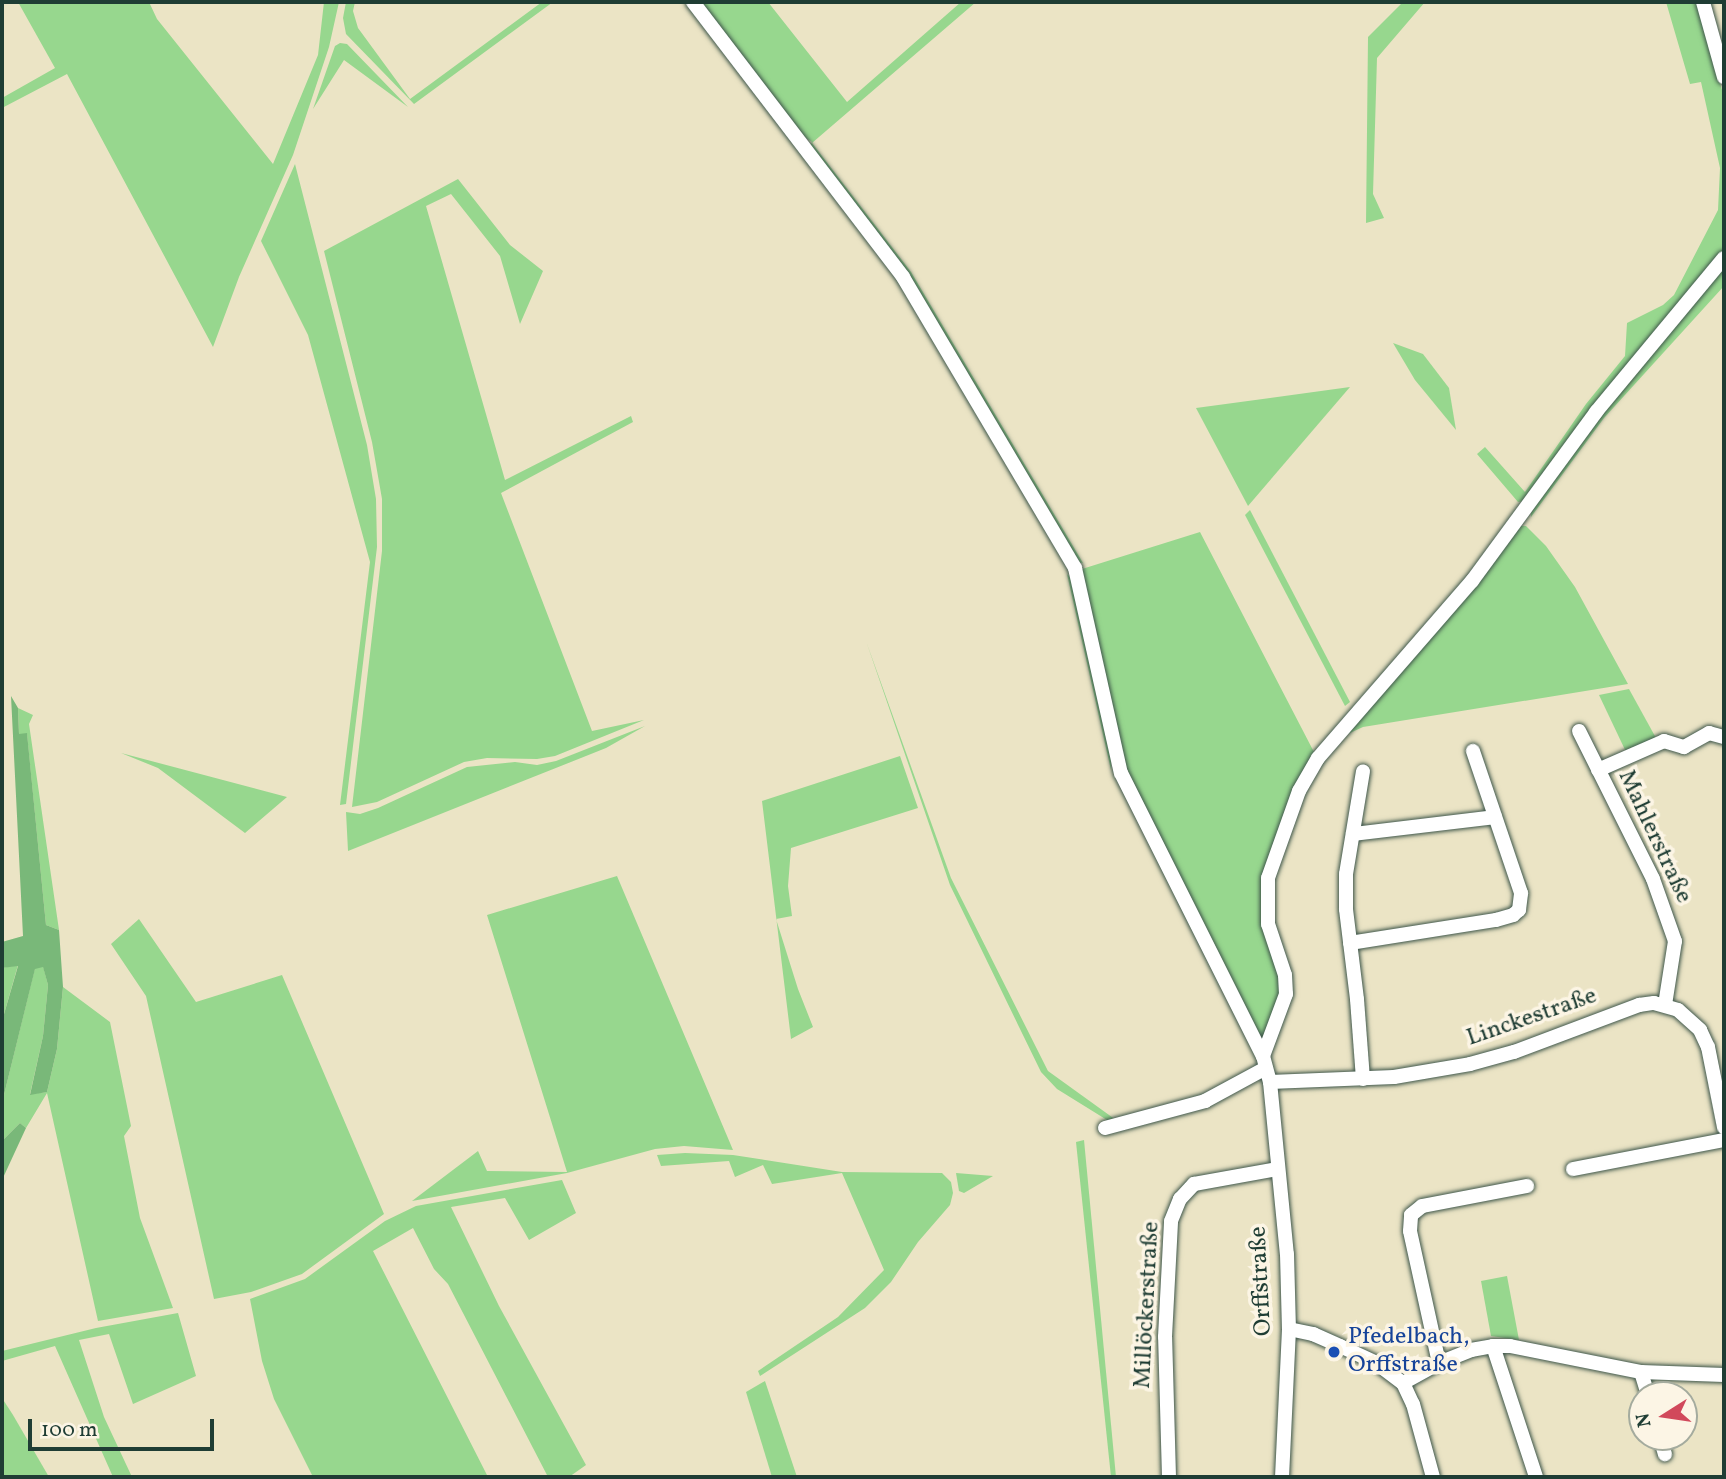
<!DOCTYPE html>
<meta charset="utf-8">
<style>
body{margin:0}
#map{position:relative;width:1726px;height:1479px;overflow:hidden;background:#ebe4c5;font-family:Vollkorn,serif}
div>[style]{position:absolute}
.green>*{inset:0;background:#97d78e}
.forest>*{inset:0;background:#79b879}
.roads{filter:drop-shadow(0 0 2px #3e564a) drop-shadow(0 0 2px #3e564a)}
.minor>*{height:14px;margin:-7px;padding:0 7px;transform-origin:7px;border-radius:7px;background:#fff}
.dots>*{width:19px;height:19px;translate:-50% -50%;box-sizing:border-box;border:4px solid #fcf5e5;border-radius:50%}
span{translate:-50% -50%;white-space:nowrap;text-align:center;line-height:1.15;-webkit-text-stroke:7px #fcf5e5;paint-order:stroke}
.street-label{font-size:24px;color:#1f3d34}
.transit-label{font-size:24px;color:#164399}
.left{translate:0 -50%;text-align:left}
.frame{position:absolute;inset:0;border:4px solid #1f3d34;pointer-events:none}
.north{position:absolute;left:1628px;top:1381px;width:70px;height:70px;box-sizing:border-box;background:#fcf5e5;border:2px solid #a4ab9e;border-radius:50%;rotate:258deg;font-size:19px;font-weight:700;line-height:28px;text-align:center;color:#1f3d34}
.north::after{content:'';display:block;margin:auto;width:24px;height:32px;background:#d1495b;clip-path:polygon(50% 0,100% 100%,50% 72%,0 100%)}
.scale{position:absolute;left:28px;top:1419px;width:186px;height:32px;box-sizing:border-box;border:4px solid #1f3d34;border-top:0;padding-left:9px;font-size:21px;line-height:24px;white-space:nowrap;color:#1f3d34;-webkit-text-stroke:5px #fcf5e5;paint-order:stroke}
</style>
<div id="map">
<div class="green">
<i style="clip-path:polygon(18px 2px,149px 2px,157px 19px,273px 164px,318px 55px,324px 2px,339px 2px,329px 47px,293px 155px,239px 277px,213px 347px,67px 74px,2px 108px,2px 98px,55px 68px)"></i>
<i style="clip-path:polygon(346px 2px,355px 2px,353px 11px,358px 28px,410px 99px,542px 2px,553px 2px,414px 104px,346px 34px,343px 18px)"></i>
<i style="clip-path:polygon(697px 2px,768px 2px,847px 102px,961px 2px,976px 2px,812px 143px,911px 272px,1083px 563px,1075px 561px,905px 275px,810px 146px,812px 142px,803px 136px)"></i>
<i style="clip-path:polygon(1403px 2px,1425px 2px,1377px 58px,1373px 194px,1384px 218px,1366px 223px,1368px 37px)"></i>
<i style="clip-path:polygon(1666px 2px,1697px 2px,1724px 97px,1724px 251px,1592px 410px,1525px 501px,1518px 502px,1477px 454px,1485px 447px,1525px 492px,1586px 404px,1625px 356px,1627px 323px,1663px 305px,1674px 295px,1718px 210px,1720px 168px,1701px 82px,1690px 84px)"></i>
<i style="clip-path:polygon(340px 43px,347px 44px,408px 107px,344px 60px,313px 109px,335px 46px)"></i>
<i style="clip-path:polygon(295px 164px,367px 445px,376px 499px,377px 547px,346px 804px,340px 805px,370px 562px,308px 335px,261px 241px)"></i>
<i style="clip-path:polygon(458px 179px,510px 245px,543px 271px,520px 324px,500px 256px,451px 194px,426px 206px,505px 480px,631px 416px,633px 422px,501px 493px,592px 731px,644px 720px,555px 756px,537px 759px,487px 758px,464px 762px,377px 802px,352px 807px,382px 551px,382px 499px,372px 442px,324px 251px)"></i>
<i style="clip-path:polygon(1724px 266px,1724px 286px,1604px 418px,1531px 517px,1531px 507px,1600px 412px)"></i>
<i style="clip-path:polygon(1393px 343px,1423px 354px,1449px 388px,1456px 430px,1415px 380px)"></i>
<i style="clip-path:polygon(1350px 387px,1248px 506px,1196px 408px)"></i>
<i style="clip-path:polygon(1250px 510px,1350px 702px,1345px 706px,1245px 515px)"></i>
<i style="clip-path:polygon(1521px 526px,1526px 526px,1546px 546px,1575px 587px,1628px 684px,1363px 727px,1339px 738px)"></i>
<i style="clip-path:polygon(1200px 532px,1315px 754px,1265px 878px,1280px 993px,1264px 1044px,1133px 796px,1079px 574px,1082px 569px)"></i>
<i style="clip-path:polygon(1067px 574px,1076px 584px,1111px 748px,1111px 770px)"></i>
<i style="clip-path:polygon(866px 641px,951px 878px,1048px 1071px,1116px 1120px,1107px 1120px,1057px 1089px,1041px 1072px,950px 885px)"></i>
<i style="clip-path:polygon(1629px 689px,1656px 738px,1627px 754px,1599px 695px)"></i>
<i style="clip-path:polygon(18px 708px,33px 715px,29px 724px,59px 930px,46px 925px,27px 734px,19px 734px)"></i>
<i style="clip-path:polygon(645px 726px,606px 748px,348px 851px,346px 812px,360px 814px,378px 808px,467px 767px,515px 762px,537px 765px,556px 761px)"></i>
<i style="clip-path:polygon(121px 753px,287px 797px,245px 833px,158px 768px)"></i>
<i style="clip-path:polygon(900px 756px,918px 808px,791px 848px,788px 886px,792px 916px,776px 919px,798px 989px,813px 1027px,791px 1039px,762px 801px)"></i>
<i style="clip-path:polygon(617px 876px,733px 1150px,684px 1146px,655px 1149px,567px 1173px,412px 1201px,478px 1151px,487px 1171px,567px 1172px,487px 915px)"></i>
<i style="clip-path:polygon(139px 919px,196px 1002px,282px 975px,384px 1214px,302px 1274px,251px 1292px,214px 1299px,146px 996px,111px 944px)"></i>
<i style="clip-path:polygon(18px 965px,2px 1021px,2px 968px)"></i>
<i style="clip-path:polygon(43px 966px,48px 985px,43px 1036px,30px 1094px,47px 1092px,57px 1049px,63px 987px,110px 1022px,131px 1126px,124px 1136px,140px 1218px,173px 1308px,98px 1321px,47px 1093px,26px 1128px,20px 1123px,2px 1141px,2px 1103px,35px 968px)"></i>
<i style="clip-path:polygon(1084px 1140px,1116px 1477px,1111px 1477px,1076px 1142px)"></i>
<i style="clip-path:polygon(685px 1153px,733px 1155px,842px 1172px,942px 1173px,951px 1182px,953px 1193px,950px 1205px,918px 1242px,891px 1282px,865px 1308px,760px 1376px,758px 1371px,838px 1317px,884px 1270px,842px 1173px,772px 1184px,763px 1165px,735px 1177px,729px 1161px,661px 1166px,657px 1155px)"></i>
<i style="clip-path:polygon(956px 1173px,993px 1176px,964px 1193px,959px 1191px)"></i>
<i style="clip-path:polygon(562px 1180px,576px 1213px,529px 1240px,505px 1198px,451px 1207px,499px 1306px,586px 1465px,569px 1477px,548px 1477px,448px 1284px,434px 1269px,413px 1228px,373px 1251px,488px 1477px,313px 1477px,274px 1399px,262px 1361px,250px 1299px,305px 1279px,385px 1221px,416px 1206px)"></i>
<i style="clip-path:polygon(1507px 1276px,1519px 1340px,1491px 1336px,1481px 1281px)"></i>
<i style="clip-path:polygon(178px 1313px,196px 1376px,133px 1404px,109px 1334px,79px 1340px,104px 1417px,132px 1477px,113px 1477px,55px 1346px,2px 1361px,2px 1351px,96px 1328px)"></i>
<i style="clip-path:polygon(765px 1381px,797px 1477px,772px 1477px,746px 1392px)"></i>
<i style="clip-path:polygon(2px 1398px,13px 1415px,49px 1477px,2px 1477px)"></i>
</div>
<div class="forest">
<i style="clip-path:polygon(11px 696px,18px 708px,19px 734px,27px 733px,46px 925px,59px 930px,63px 987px,57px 1049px,47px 1092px,30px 1095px,43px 1036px,48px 985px,43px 967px,35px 969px,2px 1103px,2px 1021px,18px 966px,2px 968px,2px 942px,23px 936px)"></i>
<i style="clip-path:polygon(20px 1123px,26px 1128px,2px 1180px,2px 1141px)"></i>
</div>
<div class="roads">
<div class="minor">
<i style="left:693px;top:2px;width:346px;rotate:52.6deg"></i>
<i style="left:903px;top:277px;width:338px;rotate:59.4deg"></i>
<i style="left:1075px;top:568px;width:210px;rotate:77.4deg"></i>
<i style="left:1121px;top:773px;width:317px;rotate:63.4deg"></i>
<i style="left:1263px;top:1056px;width:27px;rotate:75deg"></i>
<i style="left:1270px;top:1082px;width:173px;rotate:84.4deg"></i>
<i style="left:1287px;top:1254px;width:75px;rotate:88.5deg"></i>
<i style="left:1289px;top:1329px;width:148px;rotate:92.7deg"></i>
<i style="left:1703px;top:2px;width:78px;rotate:74.4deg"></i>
<i style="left:1579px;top:731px;width:165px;rotate:63.4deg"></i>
<i style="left:1653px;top:879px;width:66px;rotate:70.5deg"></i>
<i style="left:1675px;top:941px;width:65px;rotate:98.9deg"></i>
<i style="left:1598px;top:770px;width:72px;rotate:-23.7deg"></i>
<i style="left:1664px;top:741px;width:21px;rotate:17deg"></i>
<i style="left:1684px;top:747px;width:29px;rotate:-29deg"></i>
<i style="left:1709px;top:733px;width:16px;rotate:15deg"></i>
<i style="left:1353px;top:834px;width:143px;rotate:-6.8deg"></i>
<i style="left:1350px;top:943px;width:148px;rotate:-9deg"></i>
<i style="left:1496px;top:920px;width:18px;rotate:-16deg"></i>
<i style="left:1513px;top:915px;width:8px;rotate:-40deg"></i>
<i style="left:1519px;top:910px;width:17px;rotate:-83deg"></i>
<i style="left:1521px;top:893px;width:150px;rotate:-108.7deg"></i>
<i style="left:1263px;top:1056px;width:66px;rotate:-69.6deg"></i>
<i style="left:1286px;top:994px;width:19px;rotate:-93deg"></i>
<i style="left:1285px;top:975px;width:54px;rotate:-108.4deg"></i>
<i style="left:1268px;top:924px;width:46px;rotate:-90deg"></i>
<i style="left:1268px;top:878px;width:92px;rotate:-70.4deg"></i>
<i style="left:1299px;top:791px;width:38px;rotate:-60deg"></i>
<i style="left:1318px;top:758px;width:235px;rotate:-49deg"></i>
<i style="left:1472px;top:581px;width:210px;rotate:-53.7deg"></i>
<i style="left:1596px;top:412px;width:200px;rotate:-50.3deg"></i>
<i style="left:1363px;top:1079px;width:80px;rotate:-94.3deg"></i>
<i style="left:1357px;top:999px;width:91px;rotate:-97deg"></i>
<i style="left:1346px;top:909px;width:35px;rotate:-90deg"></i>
<i style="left:1346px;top:874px;width:104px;rotate:-80.6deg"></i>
<i style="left:1270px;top:1082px;width:124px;rotate:-2.3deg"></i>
<i style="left:1394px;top:1077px;width:77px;rotate:-9.7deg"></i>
<i style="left:1470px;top:1064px;width:46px;rotate:-15.3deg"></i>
<i style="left:1514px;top:1052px;width:134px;rotate:-20.6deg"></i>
<i style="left:1639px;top:1005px;width:15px;rotate:-8deg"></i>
<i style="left:1654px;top:1003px;width:25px;rotate:16deg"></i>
<i style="left:1678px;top:1010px;width:30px;rotate:42deg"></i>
<i style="left:1700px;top:1030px;width:19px;rotate:65deg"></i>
<i style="left:1708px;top:1047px;width:82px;rotate:78.7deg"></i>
<i style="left:1105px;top:1128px;width:104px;rotate:-15.1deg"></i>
<i style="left:1205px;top:1101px;width:69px;rotate:-28.4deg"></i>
<i style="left:1573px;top:1169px;width:154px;rotate:-10.9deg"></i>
<i style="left:1289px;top:1329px;width:25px;rotate:12deg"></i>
<i style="left:1313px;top:1334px;width:30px;rotate:24deg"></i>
<i style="left:1340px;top:1346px;width:40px;rotate:25deg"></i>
<i style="left:1376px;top:1363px;width:34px;rotate:37deg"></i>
<i style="left:1403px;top:1383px;width:23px;rotate:65deg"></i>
<i style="left:1413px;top:1404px;width:76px;rotate:74.7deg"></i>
<i style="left:1493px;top:1346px;width:138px;rotate:71.8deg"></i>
<i style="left:1439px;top:1363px;width:135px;rotate:-102.4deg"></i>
<i style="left:1410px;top:1231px;width:16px;rotate:-86deg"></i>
<i style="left:1411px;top:1215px;width:14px;rotate:-39deg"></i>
<i style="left:1422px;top:1206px;width:107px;rotate:-10.8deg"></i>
<i style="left:1641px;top:1372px;width:24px;rotate:73deg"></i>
<i style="left:1403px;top:1383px;width:41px;rotate:-29.1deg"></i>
<i style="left:1439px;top:1363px;width:35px;rotate:-22deg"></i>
<i style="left:1471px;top:1350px;width:22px;rotate:-10deg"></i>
<i style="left:1493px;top:1346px;width:17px"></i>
<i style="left:1510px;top:1346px;width:134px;rotate:11.2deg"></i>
<i style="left:1641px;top:1372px;width:83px;rotate:2.1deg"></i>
<i style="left:1660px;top:1437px;width:18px;rotate:74deg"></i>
<i style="left:1169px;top:1477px;width:140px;rotate:-91.6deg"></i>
<i style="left:1165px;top:1337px;width:116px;rotate:-87deg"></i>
<i style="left:1171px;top:1221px;width:24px;rotate:-68deg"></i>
<i style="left:1180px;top:1199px;width:21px;rotate:-47deg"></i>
<i style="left:1194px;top:1184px;width:84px;rotate:-10.2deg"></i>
</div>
</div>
<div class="dots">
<i style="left:1334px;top:1352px;background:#1a4fb4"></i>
</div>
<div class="street-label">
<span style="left:1654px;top:837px;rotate:65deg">Mahlerstraße</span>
<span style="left:1532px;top:1018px;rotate:-19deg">Linckestraße</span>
<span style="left:1262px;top:1281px;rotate:-93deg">Orffstraße</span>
<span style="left:1148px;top:1305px;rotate:-87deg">Millöckerstraße</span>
</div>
<div class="transit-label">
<span class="left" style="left:1348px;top:1352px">Pfedelbach,<br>Orffstraße</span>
</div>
<div class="frame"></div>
<div class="north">N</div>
<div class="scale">100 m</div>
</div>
